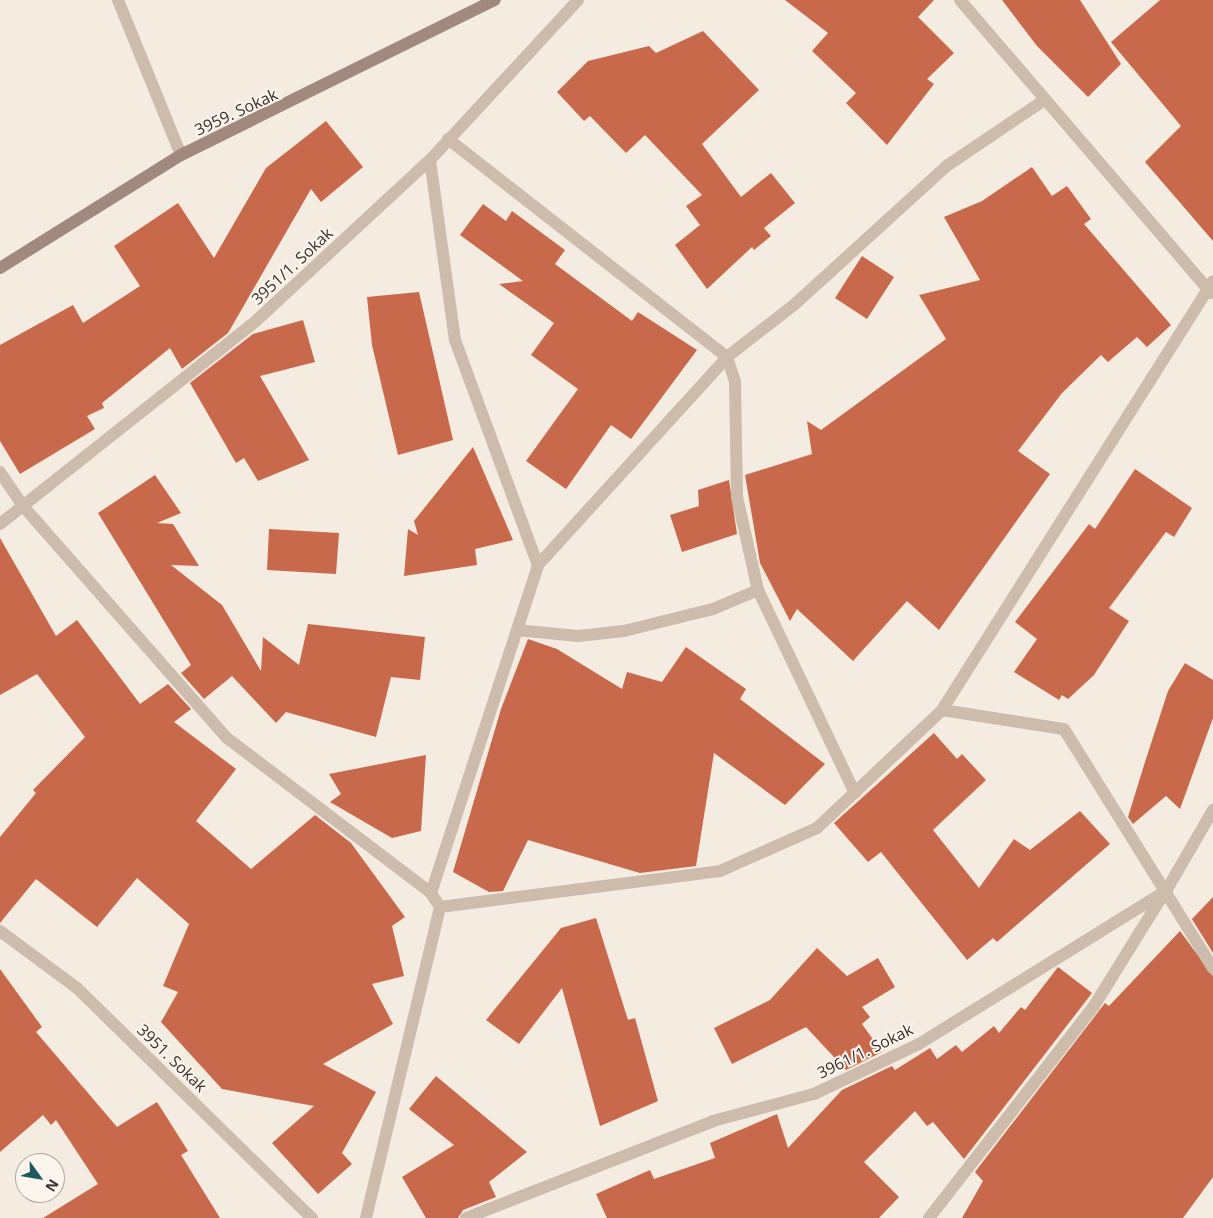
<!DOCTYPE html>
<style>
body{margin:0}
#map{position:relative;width:1213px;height:1218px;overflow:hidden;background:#f4ebe1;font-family:"Open Sans",sans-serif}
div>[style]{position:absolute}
.building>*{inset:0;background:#c8694b}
.street>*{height:12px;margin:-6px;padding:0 6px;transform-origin:6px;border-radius:6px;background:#cdbbac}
.secondary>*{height:12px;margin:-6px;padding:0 6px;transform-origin:6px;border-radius:6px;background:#a18a7d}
span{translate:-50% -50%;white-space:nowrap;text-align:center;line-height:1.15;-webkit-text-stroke:4px #fbf5ee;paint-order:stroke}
.street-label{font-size:16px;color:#3b302b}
.north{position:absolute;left:15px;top:1153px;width:50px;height:50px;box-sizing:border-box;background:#fbf5ee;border:1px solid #aea6a0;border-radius:50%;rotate:122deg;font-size:14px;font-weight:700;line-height:20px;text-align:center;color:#3b302b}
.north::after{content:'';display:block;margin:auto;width:18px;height:22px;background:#1f5a5e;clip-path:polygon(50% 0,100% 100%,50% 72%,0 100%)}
</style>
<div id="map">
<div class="building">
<i style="clip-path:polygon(785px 0,934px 0,918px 17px,954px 53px,927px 79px,934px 84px,887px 145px,846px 103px,856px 93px,812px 51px,828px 33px)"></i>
<i style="clip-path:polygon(1002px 0,1080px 0,1121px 64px,1088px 97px,1037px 46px)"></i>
<i style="clip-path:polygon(1160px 0,1213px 0,1213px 241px,1145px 162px,1181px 126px,1111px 42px)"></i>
<i style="clip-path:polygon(703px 31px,759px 90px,702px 144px,741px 197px,771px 173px,795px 203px,764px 228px,771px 236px,754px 250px,752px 247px,707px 289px,675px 245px,700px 225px,686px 206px,702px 195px,645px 135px,626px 153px,590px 116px,584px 121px,557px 92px,588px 61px,649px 46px,656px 53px)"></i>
<i style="clip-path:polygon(326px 121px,363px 167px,321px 202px,311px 189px,228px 333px,182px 369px,170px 348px,102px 403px,104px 408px,87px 416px,95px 429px,20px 474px,0 441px,0 345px,73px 305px,83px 323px,140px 286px,114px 246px,178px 203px,214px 258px,266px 168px)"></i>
<i style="clip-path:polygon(1032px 167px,1052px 196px,1067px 186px,1091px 219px,1084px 224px,1171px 325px,1147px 347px,1137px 337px,1108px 362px,1101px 355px,1062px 393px,1018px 451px,1050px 474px,939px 630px,907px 601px,853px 661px,797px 609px,790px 621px,760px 563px,745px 475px,812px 454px,807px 421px,821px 430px,946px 339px,919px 295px,980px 280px,944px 217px,982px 201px)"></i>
<i style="clip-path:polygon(483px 204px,506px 221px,512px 211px,565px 250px,555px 264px,632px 321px,638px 312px,697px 350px,631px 439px,611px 425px,566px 489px,526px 461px,578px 389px,531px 355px,554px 323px,499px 284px,523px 281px,460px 235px)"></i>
<i style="clip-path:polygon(862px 256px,894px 277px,867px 319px,835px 298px)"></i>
<i style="clip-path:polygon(419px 292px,453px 440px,398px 455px,372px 345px,367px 297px)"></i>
<i style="clip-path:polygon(303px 320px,315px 362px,260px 376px,309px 460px,258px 481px,244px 458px,236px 463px,190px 383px,253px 334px)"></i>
<i style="clip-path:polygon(473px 447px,513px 540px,475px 549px,477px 565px,404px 576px,408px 529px,418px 535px,414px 521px)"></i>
<i style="clip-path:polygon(1135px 469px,1192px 508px,1174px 537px,1166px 532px,1109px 608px,1129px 621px,1094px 675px,1068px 699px,1062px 695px,1059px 700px,1014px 672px,1037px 639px,1015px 622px,1089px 524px,1095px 529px)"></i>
<i style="clip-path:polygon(155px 475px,181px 513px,157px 523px,173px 524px,199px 566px,171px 565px,222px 605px,261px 671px,263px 637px,299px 665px,308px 624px,425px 637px,420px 680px,391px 677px,376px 737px,286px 712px,276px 723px,232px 676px,204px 699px,181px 673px,191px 665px,98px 513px)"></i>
<i style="clip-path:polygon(729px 480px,737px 534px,682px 552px,670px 515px,699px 506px,698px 490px)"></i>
<i style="clip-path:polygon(269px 529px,339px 533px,336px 574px,267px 570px)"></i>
<i style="clip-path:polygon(0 538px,56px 636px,77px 620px,140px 704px,168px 684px,191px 709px,174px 722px,236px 769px,196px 821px,251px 869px,315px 815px,351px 843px,405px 917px,392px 926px,404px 976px,372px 984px,393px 1024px,323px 1064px,376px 1092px,342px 1153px,352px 1164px,318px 1194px,272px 1143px,314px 1106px,222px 1089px,161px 1022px,178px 992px,163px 986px,189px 924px,137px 878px,97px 927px,36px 879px,0 923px,0 837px,36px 793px,33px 790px,85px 737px,37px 674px,0 695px)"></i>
<i style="clip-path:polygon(528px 639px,557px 649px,622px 689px,627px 672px,662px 682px,686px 647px,746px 689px,740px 699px,825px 764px,785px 805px,714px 753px,696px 866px,640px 873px,528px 840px,503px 891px,489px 892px,453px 872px,501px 709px)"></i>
<i style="clip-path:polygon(1185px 663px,1213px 680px,1213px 718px,1180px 809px,1166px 796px,1133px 824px,1128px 817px,1145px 762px,1168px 691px)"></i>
<i style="clip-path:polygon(934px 733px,957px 759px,962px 754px,986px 780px,933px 830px,979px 888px,1014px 839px,1030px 850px,1080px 811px,1110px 844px,997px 942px,993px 938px,967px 960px,881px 852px,868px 862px,834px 823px)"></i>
<i style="clip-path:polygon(426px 755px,421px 831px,392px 838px,330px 802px,341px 794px,329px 774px)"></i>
<i style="clip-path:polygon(1213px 897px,1213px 953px,1192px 919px)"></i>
<i style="clip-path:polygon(596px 918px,628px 1020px,635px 1018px,658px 1101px,600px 1126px,562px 988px,519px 1044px,486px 1020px,561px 928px)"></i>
<i style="clip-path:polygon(1180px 931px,1213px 976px,1213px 1177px,1183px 1218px,962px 1218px,983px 1181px,975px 1172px,1105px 1003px,1109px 1006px)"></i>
<i style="clip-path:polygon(817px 948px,847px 976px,878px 958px,895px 987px,862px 1007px,870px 1017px,862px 1024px,882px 1052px,846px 1070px,806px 1027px,732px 1064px,714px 1028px,770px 1000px)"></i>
<i style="clip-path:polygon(1058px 967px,1092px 993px,964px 1159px,933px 1122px,927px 1126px,915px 1111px,864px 1162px,899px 1197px,879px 1218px,607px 1218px,596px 1194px,650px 1170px,654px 1179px,715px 1158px,710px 1143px,777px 1114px,788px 1148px,842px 1090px,892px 1066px,895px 1070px,930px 1048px,937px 1059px,956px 1045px,962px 1052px,994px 1026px,999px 1033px,1021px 1007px,1025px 1010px)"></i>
<i style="clip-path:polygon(0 969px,42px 1027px,36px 1032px,117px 1127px,157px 1102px,188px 1151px,181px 1155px,220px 1218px,43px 1218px,98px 1184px,56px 1120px,51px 1125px,43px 1115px,0 1152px)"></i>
<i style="clip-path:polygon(436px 1076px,527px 1152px,489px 1182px,496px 1197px,463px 1210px,458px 1218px,426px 1218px,402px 1177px,454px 1145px,409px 1109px)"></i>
</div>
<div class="street">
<i style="left:118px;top:0;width:167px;rotate:67.9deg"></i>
<i style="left:960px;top:0;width:386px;rotate:49.4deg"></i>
<i style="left:448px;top:139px;width:354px;rotate:38deg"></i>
<i style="left:727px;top:357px;width:26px;rotate:72deg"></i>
<i style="left:735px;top:382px;width:115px;rotate:89deg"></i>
<i style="left:737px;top:497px;width:95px;rotate:77.3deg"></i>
<i style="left:758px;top:590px;width:225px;rotate:64.5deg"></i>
<i style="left:430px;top:160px;width:182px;rotate:82.1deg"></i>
<i style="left:455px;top:340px;width:240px;rotate:69.8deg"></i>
<i style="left:0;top:472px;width:41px;rotate:55.9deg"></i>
<i style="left:23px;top:506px;width:309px;rotate:48.7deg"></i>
<i style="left:227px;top:738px;width:256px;rotate:37.2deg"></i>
<i style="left:0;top:524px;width:328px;rotate:-38.4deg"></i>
<i style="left:257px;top:320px;width:236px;rotate:-42.8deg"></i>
<i style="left:430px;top:160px;width:218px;rotate:-47.2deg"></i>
<i style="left:517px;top:630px;width:61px;rotate:5.6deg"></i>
<i style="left:578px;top:636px;width:46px;rotate:-6.2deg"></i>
<i style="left:624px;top:631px;width:92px;rotate:-13.9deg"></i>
<i style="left:713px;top:609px;width:49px;rotate:-22.9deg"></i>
<i style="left:942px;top:710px;width:123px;rotate:8.9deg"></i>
<i style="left:1064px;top:729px;width:282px;rotate:58.1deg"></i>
<i style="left:440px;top:907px;width:282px;rotate:-7.3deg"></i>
<i style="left:720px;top:871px;width:106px;rotate:-23.9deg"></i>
<i style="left:817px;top:828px;width:172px;rotate:-43.3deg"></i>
<i style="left:942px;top:710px;width:507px;rotate:-57.72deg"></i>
<i style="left:0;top:931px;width:96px;rotate:36.5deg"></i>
<i style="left:77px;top:988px;width:329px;rotate:44.4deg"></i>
<i style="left:366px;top:1218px;width:320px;rotate:-76.6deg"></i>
<i style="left:440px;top:907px;width:17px;rotate:-123deg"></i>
<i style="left:431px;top:893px;width:345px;rotate:-71.9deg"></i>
<i style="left:538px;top:565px;width:281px;rotate:-47.7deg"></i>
<i style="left:727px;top:357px;width:86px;rotate:-37.9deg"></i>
<i style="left:795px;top:304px;width:207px;rotate:-42.3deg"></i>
<i style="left:948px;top:165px;width:115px;rotate:-34deg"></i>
<i style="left:466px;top:1218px;width:265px;rotate:-21.4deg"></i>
<i style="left:713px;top:1121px;width:105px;rotate:-15deg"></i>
<i style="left:814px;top:1094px;width:116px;rotate:-25.5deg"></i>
<i style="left:919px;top:1044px;width:291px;rotate:-31.8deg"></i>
<i style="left:1166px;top:891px;width:94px;rotate:-59.9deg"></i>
<i style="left:929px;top:1218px;width:269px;rotate:-52.1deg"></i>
<i style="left:1094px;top:1006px;width:133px;rotate:-58.2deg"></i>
</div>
<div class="secondary">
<i style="left:0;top:268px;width:213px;rotate:-32deg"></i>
<i style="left:181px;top:155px;width:350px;rotate:-26.3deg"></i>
</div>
<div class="street-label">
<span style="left:236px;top:112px;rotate:-25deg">3959. Sokak</span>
<span style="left:292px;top:266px;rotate:-43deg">3951/1. Sokak</span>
<span style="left:865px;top:1051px;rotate:-26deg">3961/1. Sokak</span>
<span style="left:172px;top:1058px;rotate:44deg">3951. Sokak</span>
</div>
<div class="north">N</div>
</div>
